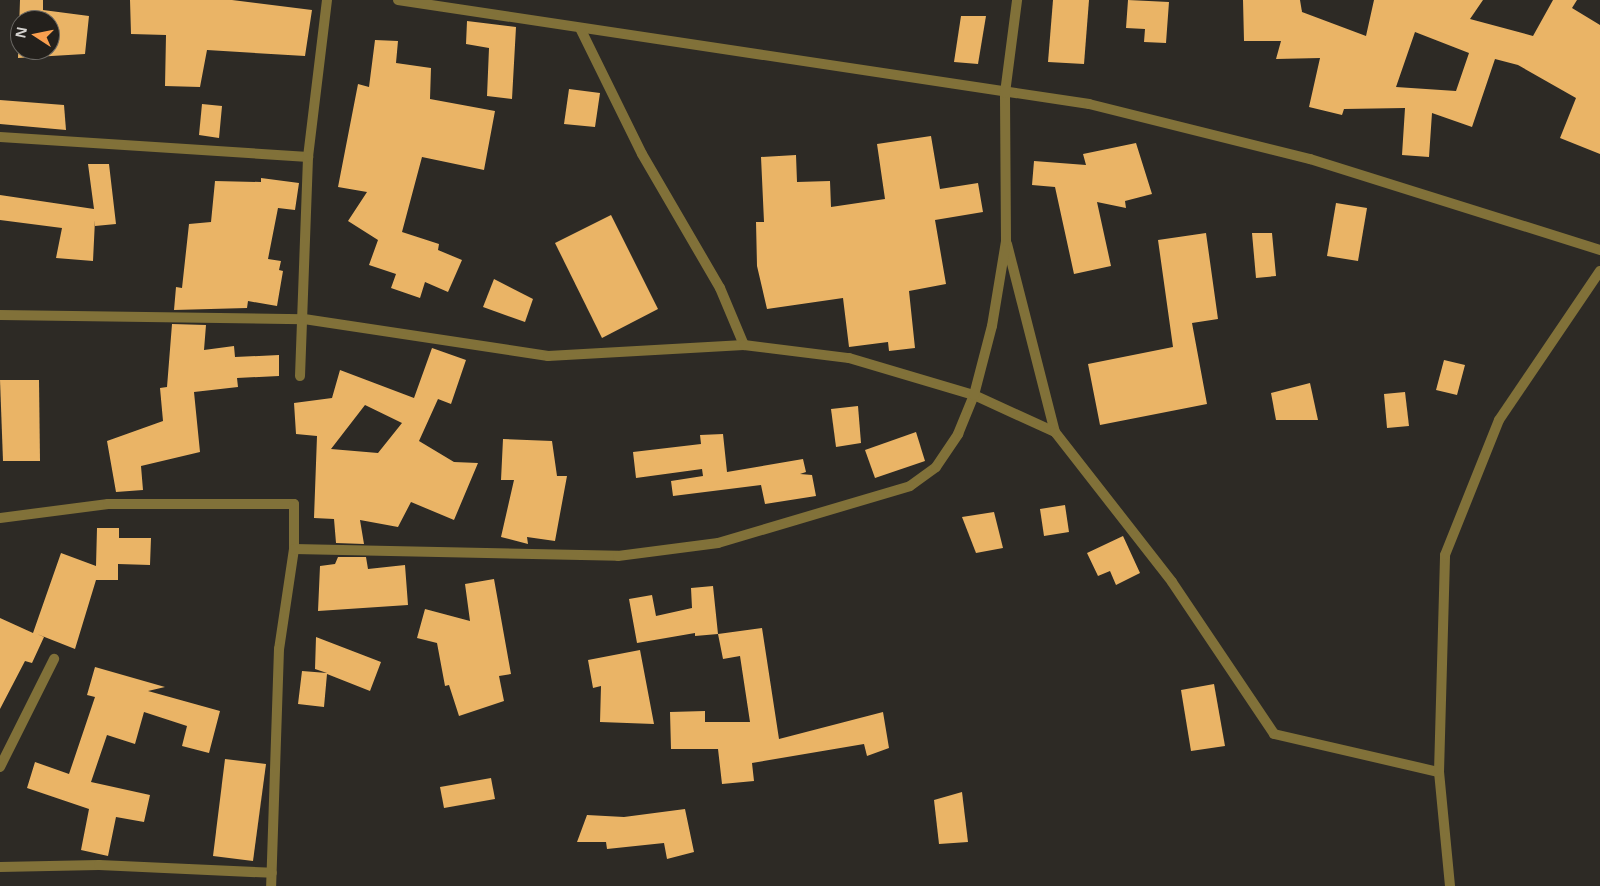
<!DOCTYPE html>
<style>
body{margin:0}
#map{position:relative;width:1600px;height:886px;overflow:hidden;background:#2d2a25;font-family:"Noto Sans",sans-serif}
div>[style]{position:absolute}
.building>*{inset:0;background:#eab466}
.street>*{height:10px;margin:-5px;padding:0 5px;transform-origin:5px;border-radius:5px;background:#817139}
span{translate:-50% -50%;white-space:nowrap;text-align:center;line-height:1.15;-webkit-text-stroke:5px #23201c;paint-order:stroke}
.north{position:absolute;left:10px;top:10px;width:50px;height:50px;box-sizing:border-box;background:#23201c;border:1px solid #696763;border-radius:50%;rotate:281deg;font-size:14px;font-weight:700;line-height:20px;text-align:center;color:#d3d1ce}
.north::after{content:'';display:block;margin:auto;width:18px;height:22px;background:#fa9f4f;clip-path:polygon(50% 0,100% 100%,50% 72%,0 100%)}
</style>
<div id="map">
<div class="building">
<i style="clip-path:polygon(evenodd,20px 0,43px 0,43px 10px,89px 16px,85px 54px,18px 58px,20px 0,20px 20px,50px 20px,50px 50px,20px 50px,20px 20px)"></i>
<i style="clip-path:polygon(130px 0,232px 0,312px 10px,305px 56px,207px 50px,200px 87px,165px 86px,166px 35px,131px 34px)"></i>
<i style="clip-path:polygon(1053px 0,1089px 0,1084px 64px,1048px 62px)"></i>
<i style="clip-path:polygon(1128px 0,1169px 2px,1166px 43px,1144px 42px,1145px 29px,1126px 28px)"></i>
<i style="clip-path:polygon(evenodd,1243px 0,1300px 0,1302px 12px,1366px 36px,1374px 0,1483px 0,1470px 19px,1533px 36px,1553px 0,1577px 0,1572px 8px,1600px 25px,1600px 154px,1560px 138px,1576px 98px,1518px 65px,1495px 59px,1472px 127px,1432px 113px,1429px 157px,1402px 155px,1405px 108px,1344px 109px,1342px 115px,1309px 107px,1320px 58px,1276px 59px,1281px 41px,1244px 41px,1243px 0,1415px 32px,1469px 53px,1456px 91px,1396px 87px,1415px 32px)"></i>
<i style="clip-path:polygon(961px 16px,986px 16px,978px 64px,954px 62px)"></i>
<i style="clip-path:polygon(467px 21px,516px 27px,512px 99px,487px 96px,489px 48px,466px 44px)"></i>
<i style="clip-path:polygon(375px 40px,398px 41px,396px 63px,431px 68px,430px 99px,495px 111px,484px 170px,422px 157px,402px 232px,439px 244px,438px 250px,462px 260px,448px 292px,425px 282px,420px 298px,391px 288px,396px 274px,369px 265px,378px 240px,348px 221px,367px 192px,338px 187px,358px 84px,369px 87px)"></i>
<i style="clip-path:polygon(569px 89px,600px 93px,595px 127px,564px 124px)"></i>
<i style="clip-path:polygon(0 100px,64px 105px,66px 130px,0 124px)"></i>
<i style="clip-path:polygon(202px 104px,222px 106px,219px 138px,199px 135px)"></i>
<i style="clip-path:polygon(931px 136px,940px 189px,978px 183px,983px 212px,935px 220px,946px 284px,909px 291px,915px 348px,889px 351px,888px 342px,849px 347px,843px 298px,767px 309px,757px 266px,756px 222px,764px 222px,761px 157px,796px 155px,797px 182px,830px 181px,831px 207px,885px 199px,877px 144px)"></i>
<i style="clip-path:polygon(1136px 143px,1152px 194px,1125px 201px,1126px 208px,1097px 202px,1111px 266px,1074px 274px,1055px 187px,1032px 185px,1034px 161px,1086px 165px,1083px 154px)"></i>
<i style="clip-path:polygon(88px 164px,109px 164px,116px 224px,95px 226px,95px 220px,93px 261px,56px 258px,62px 228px,0 220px,0 195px,94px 209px)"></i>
<i style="clip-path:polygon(261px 178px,299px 183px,295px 210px,278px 208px,268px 259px,281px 261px,279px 270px,283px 271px,277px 306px,248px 301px,247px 308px,174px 310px,176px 287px,182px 288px,189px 224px,211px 222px,215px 181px,261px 182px)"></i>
<i style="clip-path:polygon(1336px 203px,1367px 208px,1358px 261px,1327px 256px)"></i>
<i style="clip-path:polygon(611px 215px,658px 309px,602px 338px,555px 243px)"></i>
<i style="clip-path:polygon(1206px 233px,1218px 319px,1192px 323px,1207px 404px,1100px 425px,1088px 364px,1173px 347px,1158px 240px)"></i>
<i style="clip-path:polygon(1252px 233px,1272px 233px,1276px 276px,1256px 278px)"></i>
<i style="clip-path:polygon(494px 279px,533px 299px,525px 322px,483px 307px)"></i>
<i style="clip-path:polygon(172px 324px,206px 325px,204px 350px,234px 346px,235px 357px,279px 355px,279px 376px,237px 378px,238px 387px,194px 392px,200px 452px,141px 466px,143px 490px,116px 492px,107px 441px,163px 421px,160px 388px,167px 387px)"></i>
<i style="clip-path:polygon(evenodd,432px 348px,466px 360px,451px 404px,438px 399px,419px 441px,454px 462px,478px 463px,454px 520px,411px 502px,398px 527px,360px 520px,364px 544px,336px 543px,334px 519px,314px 518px,317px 436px,296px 434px,294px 403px,332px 398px,340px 370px,414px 398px,432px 348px,365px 405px,402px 423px,378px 453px,331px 449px,365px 405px)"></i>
<i style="clip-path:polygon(1444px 360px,1465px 365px,1457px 395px,1436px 390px)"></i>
<i style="clip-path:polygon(0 380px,39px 380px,40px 461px,3px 461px)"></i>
<i style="clip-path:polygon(1310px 383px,1318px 420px,1276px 420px,1271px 393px)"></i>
<i style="clip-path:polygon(1405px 392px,1409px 426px,1387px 428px,1384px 394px)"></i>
<i style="clip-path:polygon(858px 406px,861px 443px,836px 447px,831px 409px)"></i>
<i style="clip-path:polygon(916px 432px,925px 461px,875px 478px,865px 450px)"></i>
<i style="clip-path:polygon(723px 434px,727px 472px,803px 459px,806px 472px,800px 474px,812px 475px,816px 496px,765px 504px,761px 485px,673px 496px,671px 481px,703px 476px,702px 469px,636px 478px,633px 452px,701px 444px,700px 435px)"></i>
<i style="clip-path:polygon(503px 439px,552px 441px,557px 476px,567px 476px,555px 541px,527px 537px,528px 544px,501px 537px,514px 480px,501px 480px)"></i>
<i style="clip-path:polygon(1065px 505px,1069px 532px,1044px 536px,1040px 509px)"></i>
<i style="clip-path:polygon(994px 512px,1003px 548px,976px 553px,962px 517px)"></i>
<i style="clip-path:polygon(97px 528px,119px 528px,119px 538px,151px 538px,150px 565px,118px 564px,118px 580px,96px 580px,75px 649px,37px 634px,44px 637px,32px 663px,25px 661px,0 709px,0 618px,33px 633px,61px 553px,96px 566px)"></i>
<i style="clip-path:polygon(1123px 536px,1140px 573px,1116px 585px,1110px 571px,1098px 576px,1087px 553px)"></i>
<i style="clip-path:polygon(338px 557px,366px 557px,368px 569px,405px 565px,408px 605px,318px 611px,320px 566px,335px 564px)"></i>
<i style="clip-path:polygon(494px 579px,511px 674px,499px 676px,504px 701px,459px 716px,449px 685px,445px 686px,437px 643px,417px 638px,425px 609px,470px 621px,465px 584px)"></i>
<i style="clip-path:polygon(713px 586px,718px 634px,695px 636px,695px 633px,637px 643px,629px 599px,652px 595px,656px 616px,692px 608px,691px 588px)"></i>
<i style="clip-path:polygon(762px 628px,779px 739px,883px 712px,889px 748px,867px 756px,864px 744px,752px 763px,754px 781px,722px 784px,718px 749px,671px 749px,670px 712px,705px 711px,705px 722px,750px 722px,740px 656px,723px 659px,718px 634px)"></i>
<i style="clip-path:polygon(316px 637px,381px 662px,370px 691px,327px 674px,324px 707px,298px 704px,302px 671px,327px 673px,315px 669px)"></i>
<i style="clip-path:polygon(640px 650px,654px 724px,600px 722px,601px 686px,593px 688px,588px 660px)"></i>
<i style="clip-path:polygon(95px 667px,165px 687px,148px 691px,220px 711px,209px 753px,182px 746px,187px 726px,144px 712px,135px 744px,107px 735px,91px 782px,150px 795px,144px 822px,116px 817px,108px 856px,81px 850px,89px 809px,27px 788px,35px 762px,69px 774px,95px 697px,87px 695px)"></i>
<i style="clip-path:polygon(1214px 684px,1225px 746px,1191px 751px,1181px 690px)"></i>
<i style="clip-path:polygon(225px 759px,266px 764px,253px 861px,213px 856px)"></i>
<i style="clip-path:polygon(491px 778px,495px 799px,444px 808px,440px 787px)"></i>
<i style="clip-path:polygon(962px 792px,968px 842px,939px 844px,934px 800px)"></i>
<i style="clip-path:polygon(685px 809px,694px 852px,667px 859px,664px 843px,607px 849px,606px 842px,577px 842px,587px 815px,624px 817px)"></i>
</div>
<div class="street">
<i style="left:398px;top:0;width:699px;rotate:8.56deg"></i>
<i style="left:1089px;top:104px;width:228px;rotate:14deg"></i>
<i style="left:1310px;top:159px;width:304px;rotate:17.4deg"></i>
<i style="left:580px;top:28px;width:140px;rotate:63.8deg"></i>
<i style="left:642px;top:154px;width:155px;rotate:59.8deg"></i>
<i style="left:720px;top:288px;width:62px;rotate:67.2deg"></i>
<i style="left:0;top:137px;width:309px;rotate:3.7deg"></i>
<i style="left:1007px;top:244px;width:194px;rotate:75.7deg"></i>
<i style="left:0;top:315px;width:304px;rotate:0.8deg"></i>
<i style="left:304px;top:319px;width:247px;rotate:8.6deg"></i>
<i style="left:548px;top:356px;width:196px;rotate:-3.2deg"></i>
<i style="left:744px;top:345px;width:106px;rotate:7.1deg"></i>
<i style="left:849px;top:358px;width:130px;rotate:16.5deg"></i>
<i style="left:974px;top:395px;width:89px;rotate:24.6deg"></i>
<i style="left:1055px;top:432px;width:190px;rotate:52deg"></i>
<i style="left:1172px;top:582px;width:183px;rotate:56.1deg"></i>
<i style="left:1274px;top:734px;width:169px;rotate:13deg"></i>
<i style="left:300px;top:376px;width:219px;rotate:-87.9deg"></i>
<i style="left:308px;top:157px;width:158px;rotate:-83.1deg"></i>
<i style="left:0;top:518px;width:109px;rotate:-7.4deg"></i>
<i style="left:108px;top:504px;width:186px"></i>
<i style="left:294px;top:504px;width:45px;rotate:90deg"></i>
<i style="left:294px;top:549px;width:101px;rotate:98.5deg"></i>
<i style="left:279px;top:649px;width:237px;rotate:91.9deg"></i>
<i style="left:294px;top:549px;width:324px;rotate:1.2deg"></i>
<i style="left:618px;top:556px;width:101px;rotate:-7.4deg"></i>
<i style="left:718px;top:543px;width:200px;rotate:-16.5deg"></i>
<i style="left:910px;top:486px;width:32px;rotate:-36deg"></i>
<i style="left:936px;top:467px;width:40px;rotate:-56deg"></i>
<i style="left:958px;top:434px;width:42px;rotate:-67.7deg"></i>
<i style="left:974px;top:395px;width:71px;rotate:-75.4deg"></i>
<i style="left:992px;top:326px;width:86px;rotate:-80.6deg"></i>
<i style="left:1006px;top:241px;width:148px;rotate:-90.4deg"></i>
<i style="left:1005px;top:93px;width:94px;rotate:-82.6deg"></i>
<i style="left:0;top:767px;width:121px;rotate:-63.4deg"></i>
<i style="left:0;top:867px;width:99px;rotate:-1.2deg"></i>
<i style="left:99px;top:865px;width:173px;rotate:2.6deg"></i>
<i style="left:1450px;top:886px;width:115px;rotate:-95.5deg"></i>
<i style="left:1439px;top:772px;width:217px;rotate:-88.4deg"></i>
<i style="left:1445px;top:555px;width:145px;rotate:-68.2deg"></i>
<i style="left:1499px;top:420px;width:180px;rotate:-55.9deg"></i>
</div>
<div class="north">N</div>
</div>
